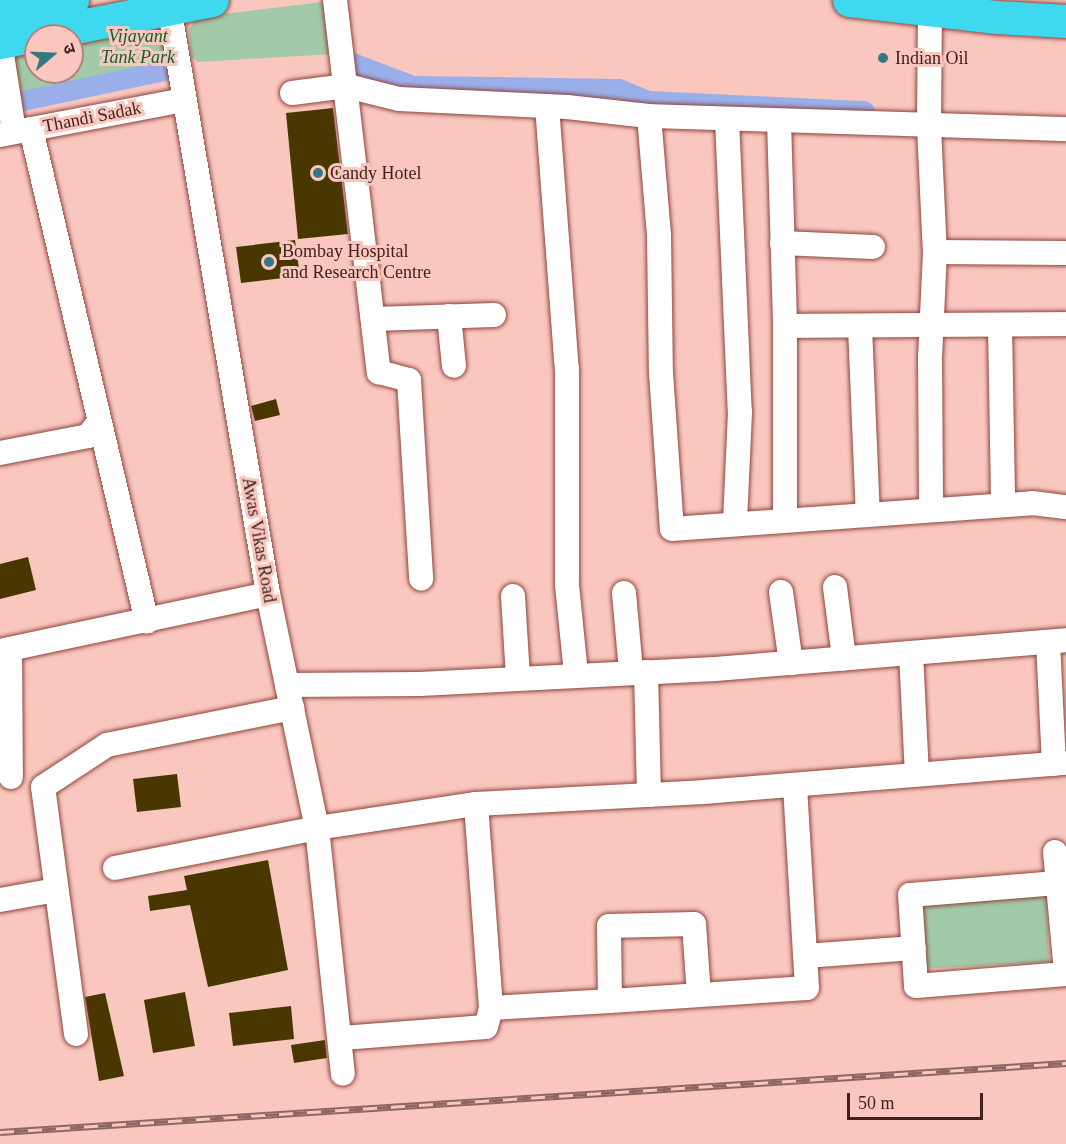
<!DOCTYPE html>
<meta charset="utf-8">
<style>
body{margin:0}
#map{position:relative;width:1066px;height:1144px;overflow:hidden;background:#fac7bf;font-family:"Times New Roman","Noto Sans Devanagari",serif}
div>[style]{position:absolute}
.green>*{inset:0;background:#a2caa8}
.canal>*{height:20px;margin:-10px;padding:0 10px;transform-origin:10px;border-radius:10px;background:#9aafea}
.building>*{inset:0;background:#493701}
.roads{filter:drop-shadow(0 0 2px #8e453c) drop-shadow(0 0 2px #8e453c)}
.minor>*{height:24px;margin:-12px;padding:0 12px;transform-origin:12px;border-radius:12px;background:#fff}
.highway>*{height:33px;margin:-16.5px;padding:0 16.5px;transform-origin:16.5px;border-radius:16.5px;background:#3ed9ee}
.rail>*{height:7px;margin-top:-3.5px;transform-origin:0;background:repeating-linear-gradient(90deg,#fac7bf 0 14px,#8e6761 0 28px);box-sizing:border-box;border-block:2px solid #8e6761}
.dots>*{width:16px;height:16px;translate:-50% -50%;box-sizing:border-box;border:3px solid #fac7bf;border-radius:50%}
span{translate:-50% -50%;white-space:nowrap;text-align:center;line-height:1.15;-webkit-text-stroke:6px #fac7bf;paint-order:stroke}
.park-label{font-size:18px;color:#0d632a;font-style:italic}
.poi-label{font-size:18px;color:#42221e}
.left{translate:0 -50%;text-align:left}
.street-label{font-size:18px;color:#42221e}
.north{position:absolute;left:24px;top:24px;width:60px;height:60px;box-sizing:border-box;background:#fac7bf;border:2px solid #b0857f;border-radius:50%;rotate:71deg;font-size:16px;font-weight:700;line-height:24px;text-align:center;color:#42221e}
.north::after{content:'';display:block;margin:auto;width:21px;height:27px;background:#327984;clip-path:polygon(50% 0,100% 100%,50% 72%,0 100%)}
.scale{position:absolute;left:847px;top:1093px;width:136px;height:27px;box-sizing:border-box;border:3px solid #42221e;border-top:0;padding-left:8px;font-size:18px;line-height:21px;white-space:nowrap;color:#42221e;-webkit-text-stroke:4px #fac7bf;paint-order:stroke}
</style>
<div id="map">
<div class="green">
<i style="clip-path:polygon(322px 2px,327px 7px,333px 54px,198px 62px,191px 57px,189px 29px,198px 17px)"></i>
<i style="clip-path:polygon(161px 20px,169px 64px,19px 92px,12px 52px,36px 47px,36px 72px,72px 72px,72px 39px)"></i>
<i style="clip-path:polygon(1046px 895px,1049px 962px,919px 969px,916px 902px)"></i>
</div>
<div class="canal">
<i style="left:353px;top:63px;width:64px;rotate:21deg"></i>
<i style="left:413px;top:86px;width:206px;rotate:0.8deg"></i>
<i style="left:619px;top:89px;width:32px;rotate:22deg"></i>
<i style="left:649px;top:101px;width:216px;rotate:2.7deg"></i>
<i style="left:0;top:106px;width:174px;rotate:-12deg"></i>
</div>
<div class="building">
<i style="clip-path:polygon(333px 108px,348px 234px,298px 239px,286px 113px)"></i>
<i style="clip-path:polygon(295px 240px,300px 276px,241px 283px,236px 247px)"></i>
<i style="clip-path:polygon(276px 399px,280px 415px,255px 421px,251px 406px)"></i>
<i style="clip-path:polygon(28px 557px,36px 590px,0 599px,0 564px)"></i>
<i style="clip-path:polygon(177px 774px,181px 807px,137px 812px,133px 779px)"></i>
<i style="clip-path:polygon(268px 860px,288px 970px,208px 987px,190px 905px,150px 911px,148px 896px,187px 890px,184px 876px)"></i>
<i style="clip-path:polygon(185px 992px,195px 1046px,153px 1053px,144px 1000px)"></i>
<i style="clip-path:polygon(105px 993px,124px 1076px,99px 1081px,85px 997px)"></i>
<i style="clip-path:polygon(291px 1006px,294px 1039px,233px 1046px,229px 1013px)"></i>
<i style="clip-path:polygon(325px 1040px,327px 1058px,294px 1063px,291px 1045px)"></i>
</div>
<div class="roads">
<div class="minor">
<i style="left:335px;top:0;width:375px;rotate:83.3deg"></i>
<i style="left:379px;top:372px;width:31px;rotate:15deg"></i>
<i style="left:409px;top:380px;width:199px;rotate:86.5deg"></i>
<i style="left:169px;top:6px;width:596px;rotate:80.44deg"></i>
<i style="left:268px;top:594px;width:239px;rotate:78.2deg"></i>
<i style="left:317px;top:828px;width:247px;rotate:84deg"></i>
<i style="left:930px;top:9px;width:118px;rotate:90.5deg"></i>
<i style="left:929px;top:127px;width:125px;rotate:87.3deg"></i>
<i style="left:935px;top:252px;width:105px;rotate:92.7deg"></i>
<i style="left:930px;top:357px;width:153px;rotate:89.6deg"></i>
<i style="left:0;top:42px;width:90px;rotate:81.1deg"></i>
<i style="left:292px;top:93px;width:55px;rotate:-7.3deg"></i>
<i style="left:347px;top:86px;width:54px;rotate:14deg"></i>
<i style="left:399px;top:99px;width:168px;rotate:2.7deg"></i>
<i style="left:567px;top:107px;width:82px;rotate:6.3deg"></i>
<i style="left:649px;top:116px;width:417px;rotate:1.8deg"></i>
<i style="left:547px;top:106px;width:264px;rotate:85.7deg"></i>
<i style="left:567px;top:369px;width:216px;rotate:90deg"></i>
<i style="left:567px;top:585px;width:89px;rotate:84.2deg"></i>
<i style="left:649px;top:116px;width:120px;rotate:85.2deg"></i>
<i style="left:659px;top:236px;width:137px;rotate:89.2deg"></i>
<i style="left:661px;top:373px;width:156px;rotate:86deg"></i>
<i style="left:672px;top:529px;width:361px;rotate:-4.1deg"></i>
<i style="left:1032px;top:503px;width:34px;rotate:7deg"></i>
<i style="left:727px;top:119px;width:293px;rotate:87.5deg"></i>
<i style="left:740px;top:412px;width:112px;rotate:92.6deg"></i>
<i style="left:779px;top:121px;width:205px;rotate:88.3deg"></i>
<i style="left:785px;top:326px;width:194px;rotate:90deg"></i>
<i style="left:31px;top:129px;width:506px;rotate:76.76deg"></i>
<i style="left:0;top:135px;width:187px;rotate:-10.8deg"></i>
<i style="left:782px;top:243px;width:91px;rotate:2.5deg"></i>
<i style="left:935px;top:252px;width:131px;rotate:0.4deg"></i>
<i style="left:449px;top:316px;width:50px;rotate:84.3deg"></i>
<i style="left:374px;top:319px;width:120px;rotate:-1.9deg"></i>
<i style="left:1000px;top:325px;width:180px;rotate:89deg"></i>
<i style="left:785px;top:326px;width:281px;rotate:-0.4deg"></i>
<i style="left:860px;top:327px;width:187px;rotate:87.6deg"></i>
<i style="left:0;top:453px;width:90px;rotate:-10.9deg"></i>
<i style="left:88px;top:436px;width:16px;rotate:-52deg"></i>
<i style="left:835px;top:587px;width:72px;rotate:82.8deg"></i>
<i style="left:781px;top:592px;width:72px;rotate:82deg"></i>
<i style="left:624px;top:593px;width:79px;rotate:84.9deg"></i>
<i style="left:513px;top:596px;width:82px;rotate:86.5deg"></i>
<i style="left:1048px;top:642px;width:122px;rotate:87.2deg"></i>
<i style="left:10px;top:649px;width:128px;rotate:89.6deg"></i>
<i style="left:0;top:651px;width:274px;rotate:-12deg"></i>
<i style="left:911px;top:653px;width:121px;rotate:87.2deg"></i>
<i style="left:646px;top:672px;width:123px;rotate:88.6deg"></i>
<i style="left:287px;top:685px;width:133px;rotate:-0.4deg"></i>
<i style="left:420px;top:684px;width:295px;rotate:-2.9deg"></i>
<i style="left:715px;top:669px;width:352px;rotate:-4.7deg"></i>
<i style="left:476px;top:804px;width:205px;rotate:85.8deg"></i>
<i style="left:491px;top:1008px;width:119px;rotate:-3.4deg"></i>
<i style="left:610px;top:1001px;width:197px;rotate:-3.8deg"></i>
<i style="left:807px;top:988px;width:203px;rotate:-93.4deg"></i>
<i style="left:1055px;top:852px;width:122px;rotate:84.8deg"></i>
<i style="left:115px;top:868px;width:206px;rotate:-11.2deg"></i>
<i style="left:317px;top:828px;width:161px;rotate:-8.6deg"></i>
<i style="left:476px;top:804px;width:227px;rotate:-3deg"></i>
<i style="left:703px;top:792px;width:364px;rotate:-4.6deg"></i>
<i style="left:1057px;top:883px;width:147px;rotate:175.3deg"></i>
<i style="left:910px;top:895px;width:91px;rotate:86.2deg"></i>
<i style="left:916px;top:986px;width:150px;rotate:-4.6deg"></i>
<i style="left:0;top:900px;width:57px;rotate:-10.1deg"></i>
<i style="left:805px;top:956px;width:109px;rotate:-4.2deg"></i>
<i style="left:610px;top:1001px;width:75px;rotate:-90.8deg"></i>
<i style="left:609px;top:926px;width:85px;rotate:-1.3deg"></i>
<i style="left:694px;top:924px;width:71px;rotate:86deg"></i>
<i style="left:76px;top:1034px;width:249px;rotate:-97.6deg"></i>
<i style="left:43px;top:787px;width:77px;rotate:-33.3deg"></i>
<i style="left:107px;top:745px;width:189px;rotate:-11.3deg"></i>
<i style="left:342px;top:1038px;width:144px;rotate:-4.4deg"></i>
<i style="left:486px;top:1027px;width:20px;rotate:-75deg"></i>
</div>
<div class="highway">
<i style="left:849px;top:0;width:149px;rotate:6.6deg"></i>
<i style="left:997px;top:17px;width:69px;rotate:3.3deg"></i>
<i style="left:0;top:16px;width:74px;rotate:-12.5deg"></i>
<i style="left:0;top:42px;width:216px;rotate:-11.2deg"></i>
</div>
</div>
<div class="rail">
<i style="left:0;top:1132px;width:1068px;rotate:-3.7deg"></i>
</div>
<div class="dots">
<i style="left:883px;top:58px;background:#327984"></i>
<i style="left:318px;top:173px;background:#327984"></i>
<i style="left:269px;top:262px;background:#327984"></i>
</div>
<div class="park-label">
<span style="left:138px;top:47px">Vijayant<br>Tank Park</span>
</div>
<div class="poi-label">
<span class="left" style="left:895px;top:58px">Indian Oil</span>
<span class="left" style="left:330px;top:173px">Candy Hotel</span>
<span class="left" style="left:282px;top:262px">Bombay Hospital<br>and Research Centre</span>
</div>
<div class="street-label">
<span style="left:92px;top:117px;rotate:-11deg">Thandi Sadak</span>
<span style="left:259px;top:540px;rotate:80deg">Awas Vikas Road</span>
</div>
<div class="north">उ</div>
<div class="scale">50 m</div>
</div>
